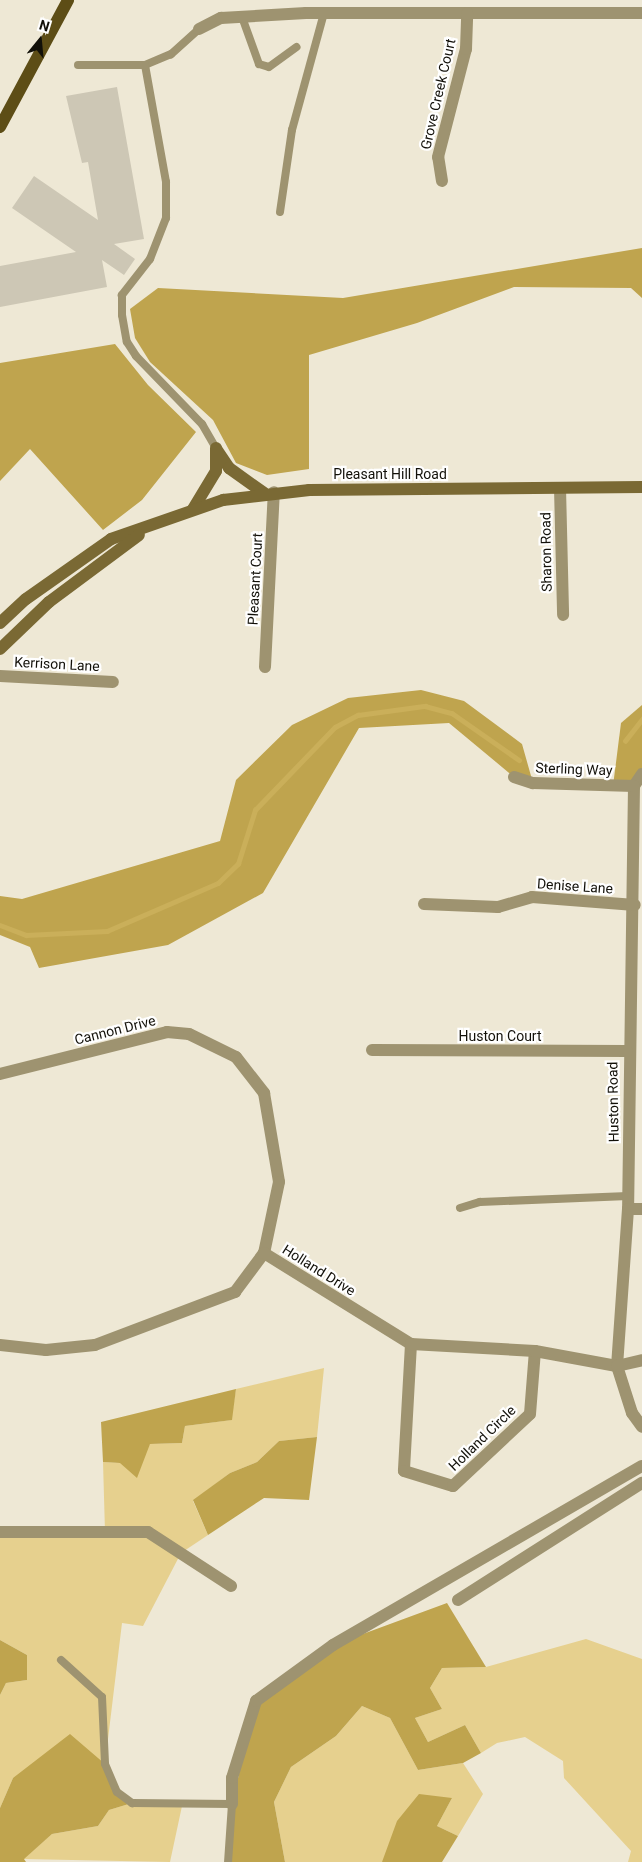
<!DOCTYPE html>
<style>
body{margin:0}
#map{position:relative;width:642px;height:1862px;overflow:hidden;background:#eee8d5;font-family:Roboto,sans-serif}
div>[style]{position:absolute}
.green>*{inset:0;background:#e6d08e}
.forest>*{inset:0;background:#bfa44e}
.stream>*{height:4.5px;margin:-2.25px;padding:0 2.25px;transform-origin:2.25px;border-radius:2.25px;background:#caaf5a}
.building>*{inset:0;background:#cdc7b5}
.lane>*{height:8px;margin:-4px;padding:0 4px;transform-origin:4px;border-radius:4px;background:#9e9370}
.street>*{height:12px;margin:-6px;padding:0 6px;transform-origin:6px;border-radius:6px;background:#9e9370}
.secondary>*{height:12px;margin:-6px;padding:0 6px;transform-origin:6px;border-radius:6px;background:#7a6934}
.primary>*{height:12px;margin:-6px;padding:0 6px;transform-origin:6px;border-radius:6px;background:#5d4d16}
span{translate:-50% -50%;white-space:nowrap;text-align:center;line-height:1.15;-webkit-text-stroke:4.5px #fff;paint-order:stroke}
.street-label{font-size:14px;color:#121009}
.north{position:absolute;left:15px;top:15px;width:50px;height:50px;-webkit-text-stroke:4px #fff;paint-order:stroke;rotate:17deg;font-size:14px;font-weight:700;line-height:20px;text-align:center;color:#121009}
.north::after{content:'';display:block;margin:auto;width:18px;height:22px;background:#121009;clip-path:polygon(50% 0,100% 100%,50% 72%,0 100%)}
</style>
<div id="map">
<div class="green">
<i style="clip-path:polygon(324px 1368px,317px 1437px,279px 1441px,257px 1462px,230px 1473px,193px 1501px,208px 1535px,181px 1553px,143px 1626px,122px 1623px,105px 1764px,13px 1778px,0 1808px,0 1695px,6px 1683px,27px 1680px,27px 1655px,0 1640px,0 1532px,105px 1532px,103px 1462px,120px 1463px,150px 1444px,182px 1443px,185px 1426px,231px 1420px,236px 1389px)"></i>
<i style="clip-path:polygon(586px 1639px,642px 1659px,642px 1862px,628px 1862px,631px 1851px,564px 1778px,563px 1761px,525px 1737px,497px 1743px,481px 1753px,465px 1725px,428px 1742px,415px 1718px,442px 1709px,430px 1688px,442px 1668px,486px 1667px)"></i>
<i style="clip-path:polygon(362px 1706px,390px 1718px,418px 1770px,463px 1763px,483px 1794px,458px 1836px,437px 1826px,452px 1798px,382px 1862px,285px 1862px,274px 1802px,291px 1767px,336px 1736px)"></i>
<i style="clip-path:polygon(132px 1803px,182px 1806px,170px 1862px,23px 1859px,52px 1834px,98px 1826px,109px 1810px)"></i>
</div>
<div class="forest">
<i style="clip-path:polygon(642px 248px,642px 298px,631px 288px,514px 287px,417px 323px,309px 355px,309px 469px,267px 475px,236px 463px,213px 420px,150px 362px,135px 338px,130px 309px,158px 288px,343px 298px)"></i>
<i style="clip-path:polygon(115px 344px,148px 385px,196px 432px,142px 500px,103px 530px,30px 449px,0 481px,0 363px)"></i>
<i style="clip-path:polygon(421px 690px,464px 701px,522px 744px,533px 783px,514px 777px,449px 723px,359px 728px,263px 893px,168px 945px,39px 968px,30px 947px,0 935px,0 896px,22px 899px,220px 841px,236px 780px,292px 725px,348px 698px)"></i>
<i style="clip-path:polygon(642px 705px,642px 774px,634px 786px,613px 786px,621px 723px)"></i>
<i style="clip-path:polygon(236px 1389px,232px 1420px,185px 1426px,182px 1443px,150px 1444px,137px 1478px,120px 1463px,103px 1462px,101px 1422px)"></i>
<i style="clip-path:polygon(317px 1437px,309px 1500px,264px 1498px,208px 1535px,193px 1500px,230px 1473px,257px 1462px,279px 1441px)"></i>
<i style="clip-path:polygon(447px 1603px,486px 1667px,442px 1668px,430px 1688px,442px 1709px,415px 1718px,428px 1742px,465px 1725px,481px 1753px,463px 1763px,418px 1770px,390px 1718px,362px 1706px,336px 1736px,291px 1767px,274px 1802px,285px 1862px,225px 1862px,232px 1804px,256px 1701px,333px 1645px)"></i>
<i style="clip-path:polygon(0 1640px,27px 1655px,27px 1680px,6px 1683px,0 1695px)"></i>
<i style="clip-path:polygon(70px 1734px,105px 1764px,117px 1792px,132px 1803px,109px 1810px,98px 1826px,52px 1834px,24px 1859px,26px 1862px,0 1862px,0 1808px,13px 1778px)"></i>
<i style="clip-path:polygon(419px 1794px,452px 1798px,437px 1826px,458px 1836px,442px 1862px,382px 1862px,397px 1821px)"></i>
</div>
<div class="stream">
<i style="left:625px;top:741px;width:28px;rotate:-52deg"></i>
<i style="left:0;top:925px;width:28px;rotate:21deg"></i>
<i style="left:26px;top:935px;width:81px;rotate:-2.8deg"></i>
<i style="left:107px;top:931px;width:121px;rotate:-23.4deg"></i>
<i style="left:218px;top:883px;width:28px;rotate:-44deg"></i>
<i style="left:238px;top:864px;width:57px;rotate:-72.5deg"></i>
<i style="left:255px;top:810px;width:115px;rotate:-46.1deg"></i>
<i style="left:335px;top:727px;width:26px;rotate:-28deg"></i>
<i style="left:358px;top:715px;width:68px;rotate:-7.7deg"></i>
<i style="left:425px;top:706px;width:28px;rotate:15deg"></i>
<i style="left:452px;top:713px;width:82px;rotate:35deg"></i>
</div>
<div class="building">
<i style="clip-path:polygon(117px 87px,144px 239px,114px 244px,135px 259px,124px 275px,102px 260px,107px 287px,0 307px,0 266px,76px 252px,12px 208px,34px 176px,98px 220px,88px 162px,82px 163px,66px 96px)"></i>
</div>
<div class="lane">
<i style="left:242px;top:17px;width:50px;rotate:70.1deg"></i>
<i style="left:259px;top:64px;width:10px;rotate:17deg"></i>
<i style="left:269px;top:67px;width:34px;rotate:-36deg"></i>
<i style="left:199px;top:29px;width:38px;rotate:138deg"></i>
<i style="left:171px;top:54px;width:28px;rotate:157deg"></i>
<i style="left:145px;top:65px;width:119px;rotate:79.8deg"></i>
<i style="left:166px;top:182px;width:36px;rotate:90deg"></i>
<i style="left:166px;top:218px;width:44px;rotate:111.3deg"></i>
<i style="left:150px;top:259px;width:46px;rotate:127.9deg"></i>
<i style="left:122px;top:295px;width:20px;rotate:90deg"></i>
<i style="left:122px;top:315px;width:27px;rotate:80deg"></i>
<i style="left:127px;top:342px;width:17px;rotate:57deg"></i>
<i style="left:136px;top:356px;width:95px;rotate:45.9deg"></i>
<i style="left:202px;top:424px;width:28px;rotate:60deg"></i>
<i style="left:78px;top:65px;width:67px"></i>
<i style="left:280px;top:212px;width:83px;rotate:-81.7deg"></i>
<i style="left:292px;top:130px;width:121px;rotate:-74.7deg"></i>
<i style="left:460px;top:1208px;width:21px;rotate:-17deg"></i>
<i style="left:480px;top:1202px;width:148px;rotate:-2.3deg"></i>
<i style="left:61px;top:1660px;width:55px;rotate:42.1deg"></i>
<i style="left:102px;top:1697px;width:67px;rotate:87.4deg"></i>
<i style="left:105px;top:1764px;width:30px;rotate:67deg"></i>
<i style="left:117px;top:1792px;width:19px;rotate:36deg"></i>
<i style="left:132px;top:1803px;width:100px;rotate:0.6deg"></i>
<i style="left:232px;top:1804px;width:58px;rotate:93.9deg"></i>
</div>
<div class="street">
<i style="left:199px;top:29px;width:25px;rotate:-27deg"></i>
<i style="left:221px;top:18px;width:85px;rotate:-3.4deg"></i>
<i style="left:306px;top:13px;width:336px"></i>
<i style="left:442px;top:181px;width:24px;rotate:-99deg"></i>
<i style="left:438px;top:157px;width:112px;rotate:-75.5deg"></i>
<i style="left:466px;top:49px;width:36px;rotate:-88deg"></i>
<i style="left:560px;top:488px;width:127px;rotate:88.6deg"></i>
<i style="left:265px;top:667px;width:175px;rotate:-87.1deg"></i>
<i style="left:0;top:676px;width:113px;rotate:3deg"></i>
<i style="left:642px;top:774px;width:14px;rotate:124deg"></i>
<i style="left:634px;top:786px;width:423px;rotate:90.8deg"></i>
<i style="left:628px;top:1209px;width:157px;rotate:94deg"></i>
<i style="left:617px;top:1366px;width:49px;rotate:72.3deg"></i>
<i style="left:632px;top:1413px;width:17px;rotate:54deg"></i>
<i style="left:514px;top:777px;width:20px;rotate:18deg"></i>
<i style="left:533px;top:783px;width:101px;rotate:1.7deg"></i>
<i style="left:424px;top:904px;width:74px;rotate:2.3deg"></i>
<i style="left:498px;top:907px;width:35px;rotate:-16deg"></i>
<i style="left:532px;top:897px;width:103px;rotate:4.4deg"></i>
<i style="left:372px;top:1050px;width:255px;rotate:0.2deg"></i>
<i style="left:0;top:1074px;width:172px;rotate:-14.1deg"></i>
<i style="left:167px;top:1032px;width:22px;rotate:5deg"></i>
<i style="left:189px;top:1034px;width:52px;rotate:26.1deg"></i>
<i style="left:236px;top:1057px;width:46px;rotate:52.1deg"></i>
<i style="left:264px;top:1093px;width:90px;rotate:80.4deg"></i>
<i style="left:279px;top:1182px;width:73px;rotate:101.9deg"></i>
<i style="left:628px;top:1209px;width:14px"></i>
<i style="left:411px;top:1344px;width:127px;rotate:93.2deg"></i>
<i style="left:404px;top:1471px;width:51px;rotate:17deg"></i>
<i style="left:453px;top:1486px;width:105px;rotate:-43.1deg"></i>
<i style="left:530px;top:1414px;width:63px;rotate:-85.5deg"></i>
<i style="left:0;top:1345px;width:46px;rotate:6.2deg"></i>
<i style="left:46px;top:1350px;width:49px;rotate:-5.8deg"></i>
<i style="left:95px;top:1345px;width:150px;rotate:-20.7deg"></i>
<i style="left:235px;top:1292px;width:49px;rotate:-53.4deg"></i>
<i style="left:264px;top:1253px;width:173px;rotate:31.8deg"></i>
<i style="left:411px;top:1344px;width:124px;rotate:3.2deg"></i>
<i style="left:535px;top:1351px;width:83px;rotate:10.4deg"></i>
<i style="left:617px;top:1366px;width:26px;rotate:-13deg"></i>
<i style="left:0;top:1532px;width:148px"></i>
<i style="left:148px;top:1532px;width:99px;rotate:33deg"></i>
<i style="left:458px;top:1600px;width:218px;rotate:-32.5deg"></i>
<i style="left:232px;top:1804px;width:26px;rotate:-90deg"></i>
<i style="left:232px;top:1778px;width:81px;rotate:-72.7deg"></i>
<i style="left:256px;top:1701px;width:95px;rotate:-36deg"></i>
<i style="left:333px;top:1645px;width:357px;rotate:-30.1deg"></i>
</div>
<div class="secondary">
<i style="left:217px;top:450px;width:22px;rotate:56deg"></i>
<i style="left:229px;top:468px;width:43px;rotate:35.5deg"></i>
<i style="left:193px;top:509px;width:44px;rotate:-58.8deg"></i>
<i style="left:216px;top:471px;width:23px;rotate:-90deg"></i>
<i style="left:0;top:623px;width:35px;rotate:-43deg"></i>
<i style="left:26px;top:599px;width:104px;rotate:-35.2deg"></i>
<i style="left:111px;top:539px;width:119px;rotate:-19.2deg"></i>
<i style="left:223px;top:500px;width:87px;rotate:-6.6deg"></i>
<i style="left:309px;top:490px;width:333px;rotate:-0.5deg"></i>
<i style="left:0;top:649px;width:68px;rotate:-43.8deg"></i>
<i style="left:49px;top:602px;width:112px;rotate:-36.7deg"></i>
</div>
<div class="primary">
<i style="left:0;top:127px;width:144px;rotate:-61.8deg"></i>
</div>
<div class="street-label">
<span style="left:438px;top:94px;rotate:-77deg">Grove Creek Court</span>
<span style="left:390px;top:474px">Pleasant Hill Road</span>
<span style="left:546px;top:552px;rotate:-91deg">Sharon Road</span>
<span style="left:255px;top:579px;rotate:-87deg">Pleasant Court</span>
<span style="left:57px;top:664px;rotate:3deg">Kerrison Lane</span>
<span style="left:574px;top:769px;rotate:2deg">Sterling Way</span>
<span style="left:575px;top:886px;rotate:4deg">Denise Lane</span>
<span style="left:115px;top:1030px;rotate:-14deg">Cannon Drive</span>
<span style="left:500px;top:1036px">Huston Court</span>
<span style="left:613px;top:1102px;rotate:-91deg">Huston Road</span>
<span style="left:319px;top:1270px;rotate:32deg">Holland Drive</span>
<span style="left:482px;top:1438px;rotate:-44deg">Holland Circle</span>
</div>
<div class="north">N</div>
</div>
